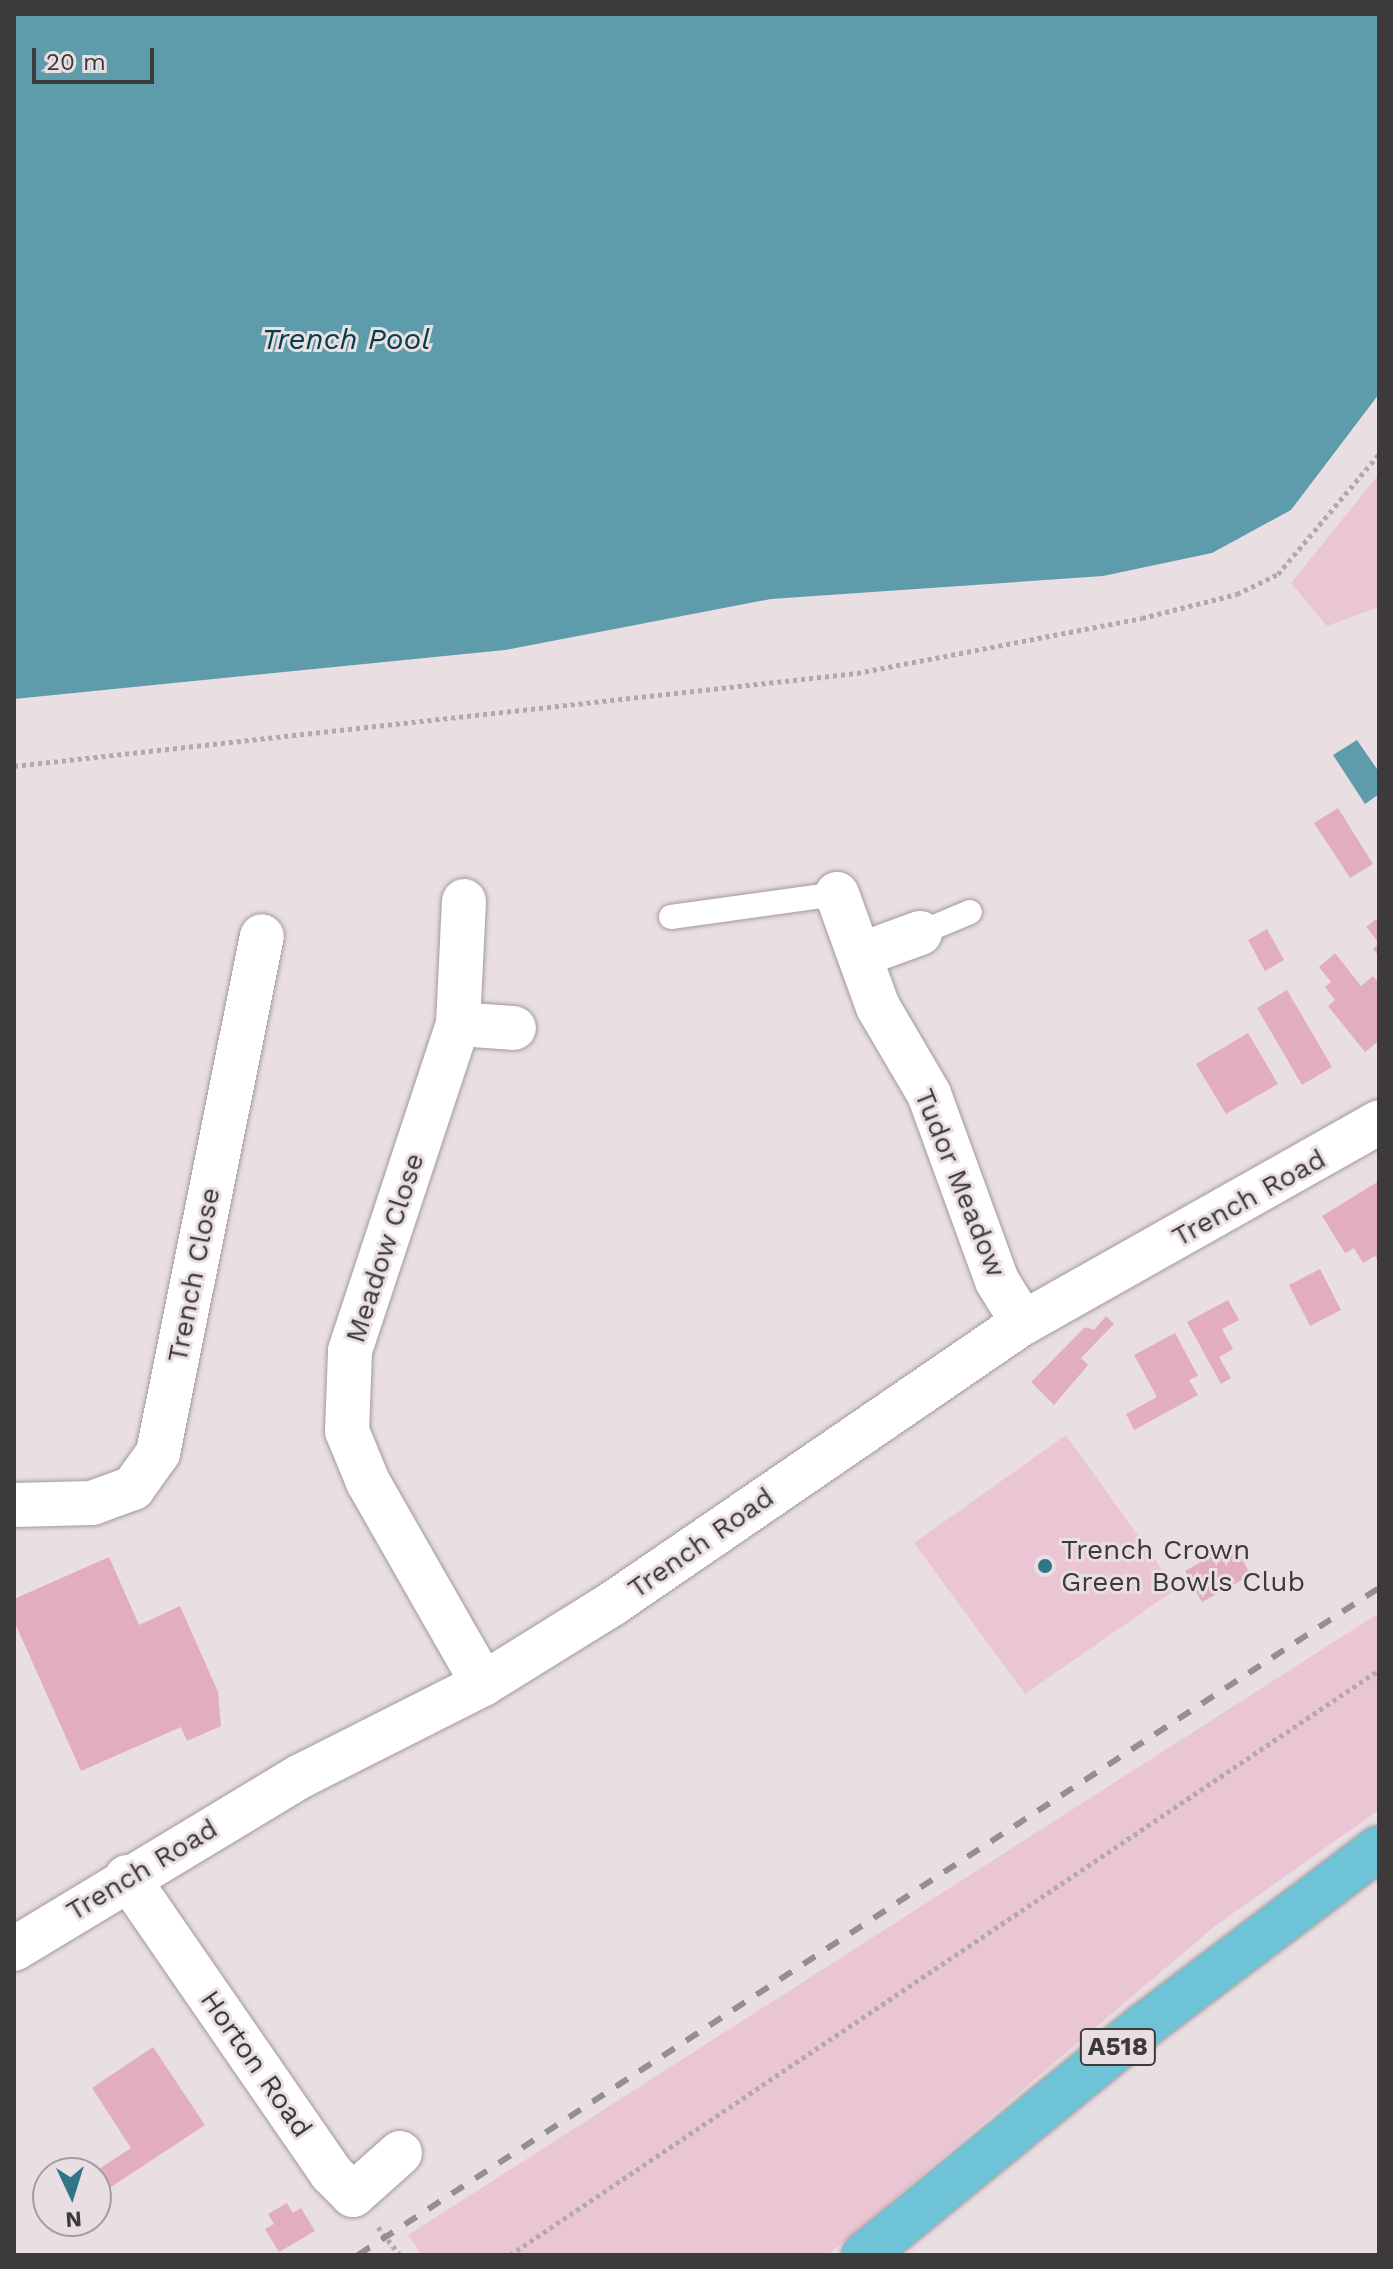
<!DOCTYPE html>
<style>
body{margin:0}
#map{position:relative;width:1393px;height:2269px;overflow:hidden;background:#e9dfe3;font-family:"Work Sans",sans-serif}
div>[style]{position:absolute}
.green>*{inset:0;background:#eac6d4}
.water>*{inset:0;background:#5e9cab}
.building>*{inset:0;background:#e2adc1}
.path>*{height:5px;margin-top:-2.5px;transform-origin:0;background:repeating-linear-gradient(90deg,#b1a9ac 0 4px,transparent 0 8px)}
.roads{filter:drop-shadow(0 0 2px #a3999d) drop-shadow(0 0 2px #a3999d)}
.service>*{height:24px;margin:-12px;padding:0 12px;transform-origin:12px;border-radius:12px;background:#fff}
.minor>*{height:44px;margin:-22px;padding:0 22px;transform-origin:22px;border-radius:22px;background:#fff}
.tertiary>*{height:44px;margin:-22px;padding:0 22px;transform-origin:22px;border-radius:22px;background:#fff}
.trunk>*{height:44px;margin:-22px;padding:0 22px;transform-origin:22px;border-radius:22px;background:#6ec3d6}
.rail>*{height:6px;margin-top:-3px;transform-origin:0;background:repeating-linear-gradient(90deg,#968f92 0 14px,transparent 0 28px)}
.dots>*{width:22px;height:22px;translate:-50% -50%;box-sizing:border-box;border:4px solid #e9dfe3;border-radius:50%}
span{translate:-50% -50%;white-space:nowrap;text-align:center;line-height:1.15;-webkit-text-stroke:6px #e9dfe3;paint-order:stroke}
.shield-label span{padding:2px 6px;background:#e9dfe3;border:2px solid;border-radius:6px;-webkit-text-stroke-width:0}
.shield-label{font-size:26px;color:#3d3a3b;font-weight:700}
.street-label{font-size:28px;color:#3d3a3b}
.poi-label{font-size:28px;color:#3d3a3b}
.left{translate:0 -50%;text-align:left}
.water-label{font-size:30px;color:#033f4b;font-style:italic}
.frame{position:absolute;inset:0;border:16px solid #3d3a3b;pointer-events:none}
.north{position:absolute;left:32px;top:2157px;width:80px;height:80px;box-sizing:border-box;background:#e9dfe3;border:2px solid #a49da0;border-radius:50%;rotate:176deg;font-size:22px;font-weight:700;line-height:32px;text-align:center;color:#3d3a3b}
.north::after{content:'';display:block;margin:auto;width:28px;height:36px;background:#327685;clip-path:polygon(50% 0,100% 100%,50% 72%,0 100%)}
.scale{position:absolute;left:32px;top:48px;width:122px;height:36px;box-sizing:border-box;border:4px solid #3d3a3b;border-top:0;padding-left:10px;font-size:24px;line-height:28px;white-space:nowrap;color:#3d3a3b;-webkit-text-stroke:6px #e9dfe3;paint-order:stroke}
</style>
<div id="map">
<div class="green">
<i style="clip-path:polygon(1379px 474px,1379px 607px,1327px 626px,1291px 583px)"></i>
<i style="clip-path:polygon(1066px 1435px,1176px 1589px,1025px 1694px,914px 1543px)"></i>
<i style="clip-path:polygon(1379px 1613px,1379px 1810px,1215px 1926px,828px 2255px,422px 2255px,408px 2235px)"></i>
</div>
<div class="water">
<i style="clip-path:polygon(14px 14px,1379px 14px,1379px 394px,1291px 510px,1212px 553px,1103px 576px,771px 599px,505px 650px,14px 699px)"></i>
<i style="clip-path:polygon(1357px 740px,1379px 772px,1379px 794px,1365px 804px,1333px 755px)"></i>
</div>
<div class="building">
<i style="clip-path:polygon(1338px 808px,1373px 864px,1350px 878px,1314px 823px)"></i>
<i style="clip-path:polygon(1376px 919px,1379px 922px,1379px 956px,1373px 949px,1379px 943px,1366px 927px)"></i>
<i style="clip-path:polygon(1267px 929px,1284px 960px,1265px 971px,1248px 940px)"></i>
<i style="clip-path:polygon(1335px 953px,1361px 986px,1373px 976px,1379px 983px,1379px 1041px,1365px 1052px,1328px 1006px,1335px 1000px,1325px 987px,1331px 982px,1319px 967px)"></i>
<i style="clip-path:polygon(1287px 990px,1332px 1067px,1302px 1085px,1257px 1008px)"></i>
<i style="clip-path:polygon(1248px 1033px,1278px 1084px,1226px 1114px,1196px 1064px)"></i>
<i style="clip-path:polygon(1379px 1181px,1379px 1263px,1375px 1256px,1363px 1263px,1354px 1248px,1345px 1253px,1322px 1216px)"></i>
<i style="clip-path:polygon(1320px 1269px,1341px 1310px,1310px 1326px,1289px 1285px)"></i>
<i style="clip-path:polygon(1228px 1300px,1239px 1320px,1222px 1329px,1233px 1349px,1219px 1357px,1231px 1378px,1221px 1384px,1187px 1322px)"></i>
<i style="clip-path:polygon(1106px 1316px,1114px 1324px,1081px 1358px,1088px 1365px,1054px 1405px,1031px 1382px,1085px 1327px,1094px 1330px)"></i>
<i style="clip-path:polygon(1175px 1333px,1198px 1376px,1189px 1380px,1198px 1395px,1134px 1430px,1126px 1414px,1157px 1397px,1134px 1355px)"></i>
<i style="clip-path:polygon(1233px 1544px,1251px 1575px,1202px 1602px,1185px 1571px)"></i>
<i style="clip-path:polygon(109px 1557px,139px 1625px,180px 1606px,218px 1692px,221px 1726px,187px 1741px,181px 1727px,81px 1771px,14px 1621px,14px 1599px)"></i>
<i style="clip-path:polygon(153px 2047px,205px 2125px,105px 2191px,96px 2171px,131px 2148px,92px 2088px)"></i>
<i style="clip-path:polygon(287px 2203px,293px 2213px,301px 2208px,315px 2231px,279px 2252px,265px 2229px,274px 2224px,268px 2214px)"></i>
</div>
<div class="path">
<i style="left:14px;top:766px;width:848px;rotate:-6.3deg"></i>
<i style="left:857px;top:673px;width:290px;rotate:-10.9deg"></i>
<i style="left:1142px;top:618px;width:98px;rotate:-14.2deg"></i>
<i style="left:1237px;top:594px;width:46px;rotate:-26deg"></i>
<i style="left:1278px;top:574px;width:157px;rotate:-49.9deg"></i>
<i style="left:378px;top:2227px;width:36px;rotate:52deg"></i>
<i style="left:510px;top:2255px;width:1048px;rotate:-33.95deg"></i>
</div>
<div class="roads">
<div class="service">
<i style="left:671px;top:917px;width:168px;rotate:-7.9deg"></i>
<i style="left:920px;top:933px;width:54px;rotate:-22.8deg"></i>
</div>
<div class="minor">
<i style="left:837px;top:894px;width:120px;rotate:70.1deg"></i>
<i style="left:878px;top:1007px;width:101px;rotate:59.6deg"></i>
<i style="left:929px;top:1094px;width:199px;rotate:70deg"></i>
<i style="left:997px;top:1281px;width:49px;rotate:58.2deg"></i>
<i style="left:464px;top:901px;width:123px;rotate:92.8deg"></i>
<i style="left:458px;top:1024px;width:344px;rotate:108.3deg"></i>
<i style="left:350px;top:1351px;width:80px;rotate:92.1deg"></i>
<i style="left:347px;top:1431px;width:55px;rotate:67.6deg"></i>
<i style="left:368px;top:1482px;width:232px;rotate:60.3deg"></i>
<i style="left:860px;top:955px;width:64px;rotate:-20.1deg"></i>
<i style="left:458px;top:1024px;width:56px;rotate:4.1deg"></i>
<i style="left:14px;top:1505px;width:78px;rotate:-1.5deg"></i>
<i style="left:92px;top:1503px;width:44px;rotate:-20.1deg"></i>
<i style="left:133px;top:1488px;width:43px;rotate:-54.5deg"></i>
<i style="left:158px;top:1453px;width:527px;rotate:-78.63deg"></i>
<i style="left:127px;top:1877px;width:359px;rotate:55.4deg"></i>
<i style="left:331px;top:2173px;width:31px;rotate:45deg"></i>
<i style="left:353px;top:2195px;width:63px;rotate:-41.8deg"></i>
</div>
<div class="tertiary">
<i style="left:14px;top:1949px;width:335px;rotate:-31.1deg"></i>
<i style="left:301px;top:1776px;width:204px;rotate:-26.8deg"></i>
<i style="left:483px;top:1684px;width:152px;rotate:-31.8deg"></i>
<i style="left:612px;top:1604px;width:498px;rotate:-34.4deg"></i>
<i style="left:1023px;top:1323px;width:409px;rotate:-29.4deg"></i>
</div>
<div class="trunk">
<i style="left:864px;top:2255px;width:363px;rotate:-39.3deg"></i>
<i style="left:1145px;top:2025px;width:293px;rotate:-37.1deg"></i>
</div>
</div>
<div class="rail">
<i style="left:358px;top:2255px;width:1220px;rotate:-33.16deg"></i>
</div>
<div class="dots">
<i style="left:1045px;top:1566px;background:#327685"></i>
</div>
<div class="shield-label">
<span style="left:1118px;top:2047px">A518</span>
</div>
<div class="street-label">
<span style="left:960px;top:1183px;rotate:68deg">Tudor Meadow</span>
<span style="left:1249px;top:1198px;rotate:-29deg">Trench Road</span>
<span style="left:385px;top:1248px;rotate:-72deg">Meadow Close</span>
<span style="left:194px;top:1275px;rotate:-79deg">Trench Close</span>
<span style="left:701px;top:1543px;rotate:-35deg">Trench Road</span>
<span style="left:142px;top:1870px;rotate:-31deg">Trench Road</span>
<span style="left:256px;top:2064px;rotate:55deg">Horton Road</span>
</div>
<div class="poi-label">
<span class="left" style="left:1061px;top:1566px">Trench Crown<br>Green Bowls Club</span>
</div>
<div class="water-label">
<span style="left:346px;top:339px">Trench Pool</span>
</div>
<div class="frame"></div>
<div class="north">N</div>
<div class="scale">20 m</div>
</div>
